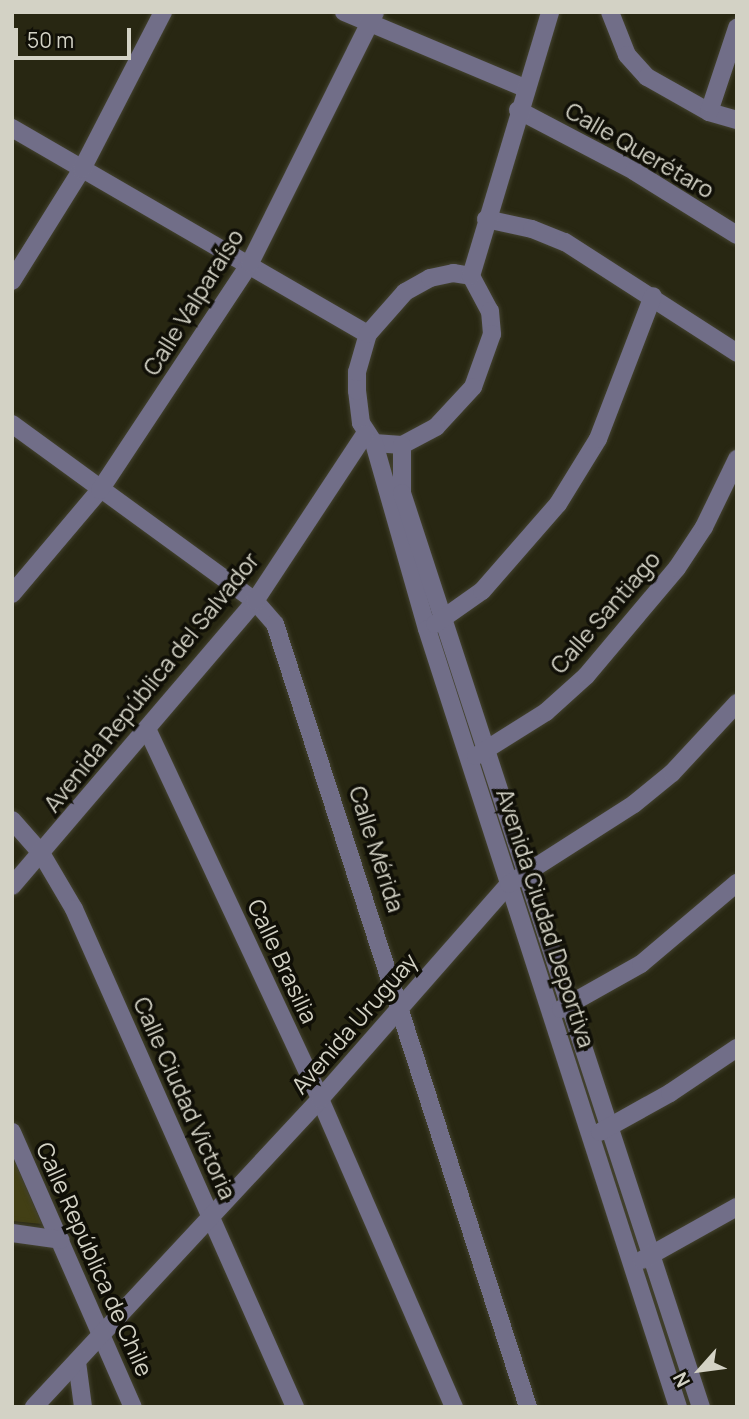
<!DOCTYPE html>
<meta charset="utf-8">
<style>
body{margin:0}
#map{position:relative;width:749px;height:1419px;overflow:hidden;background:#282712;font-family:Manrope,sans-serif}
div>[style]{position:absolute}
.green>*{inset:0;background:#423f15}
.roads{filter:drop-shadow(0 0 2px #43422f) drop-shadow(0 0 2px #43422f)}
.minor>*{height:18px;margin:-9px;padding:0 9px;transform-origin:9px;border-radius:9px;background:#716e88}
span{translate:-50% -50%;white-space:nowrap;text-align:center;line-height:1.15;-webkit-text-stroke:7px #100f07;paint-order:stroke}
.street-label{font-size:23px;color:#d3d2c5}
.frame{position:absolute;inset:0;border:14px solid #d3d2c5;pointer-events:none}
.north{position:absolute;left:665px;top:1335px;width:70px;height:70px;-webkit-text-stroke:5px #100f07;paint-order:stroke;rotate:242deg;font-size:19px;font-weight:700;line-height:28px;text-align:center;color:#d3d2c5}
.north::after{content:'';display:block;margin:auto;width:24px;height:32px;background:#d3d2c5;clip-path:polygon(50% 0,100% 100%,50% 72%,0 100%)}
.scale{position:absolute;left:14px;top:28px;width:117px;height:32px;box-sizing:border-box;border:4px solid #d3d2c5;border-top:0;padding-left:9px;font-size:21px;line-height:24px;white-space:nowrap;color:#d3d2c5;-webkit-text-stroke:5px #100f07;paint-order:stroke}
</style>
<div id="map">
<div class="green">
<i style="clip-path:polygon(12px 1155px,42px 1224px,12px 1221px)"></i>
</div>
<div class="roads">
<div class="minor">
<i style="left:344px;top:12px;width:196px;rotate:22.8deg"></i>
<i style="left:610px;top:12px;width:46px;rotate:68.4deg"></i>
<i style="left:627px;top:55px;width:30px;rotate:48deg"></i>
<i style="left:647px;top:77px;width:71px;rotate:29.4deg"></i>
<i style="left:709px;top:112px;width:29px;rotate:16deg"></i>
<i style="left:518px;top:110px;width:131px;rotate:27.7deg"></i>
<i style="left:634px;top:171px;width:121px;rotate:31.9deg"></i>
<i style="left:709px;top:112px;width:89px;rotate:-71.6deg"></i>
<i style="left:12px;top:128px;width:411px;rotate:30.1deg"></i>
<i style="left:486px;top:219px;width:47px;rotate:12.3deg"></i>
<i style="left:532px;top:229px;width:35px;rotate:22deg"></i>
<i style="left:565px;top:242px;width:205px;rotate:32.8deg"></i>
<i style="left:453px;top:273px;width:18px;rotate:9deg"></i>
<i style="left:471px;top:276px;width:40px;rotate:62deg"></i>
<i style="left:490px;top:311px;width:23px;rotate:85deg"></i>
<i style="left:492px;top:334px;width:56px;rotate:109.7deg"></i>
<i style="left:473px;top:387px;width:54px;rotate:132.8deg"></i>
<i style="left:436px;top:427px;width:38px;rotate:152deg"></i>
<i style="left:402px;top:445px;width:28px;rotate:-176deg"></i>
<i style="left:374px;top:443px;width:24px;rotate:-123deg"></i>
<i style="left:361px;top:423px;width:32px;rotate:-97deg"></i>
<i style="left:357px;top:391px;width:19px;rotate:-90deg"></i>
<i style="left:357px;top:372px;width:40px;rotate:-74deg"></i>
<i style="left:368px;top:334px;width:56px;rotate:-48.6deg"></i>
<i style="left:405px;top:292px;width:29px;rotate:-29deg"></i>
<i style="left:430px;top:278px;width:24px;rotate:-12deg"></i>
<i style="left:471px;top:276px;width:276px;rotate:-73.3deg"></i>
<i style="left:12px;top:281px;width:132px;rotate:-58deg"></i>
<i style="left:82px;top:169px;width:177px;rotate:-62.7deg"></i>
<i style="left:12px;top:424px;width:301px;rotate:36.1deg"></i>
<i style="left:255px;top:601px;width:30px;rotate:49deg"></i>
<i style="left:275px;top:624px;width:823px;rotate:72.09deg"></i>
<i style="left:374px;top:443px;width:193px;rotate:74.1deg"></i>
<i style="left:427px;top:629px;width:817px;rotate:72.12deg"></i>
<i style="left:402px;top:445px;width:48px;rotate:90deg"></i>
<i style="left:402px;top:493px;width:962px;rotate:71.89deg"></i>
<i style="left:12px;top:594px;width:136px;rotate:-49.8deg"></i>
<i style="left:100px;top:490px;width:272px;rotate:-56.5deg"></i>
<i style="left:250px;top:263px;width:280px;rotate:-63.5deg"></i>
<i style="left:435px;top:624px;width:57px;rotate:-35.1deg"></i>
<i style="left:482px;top:591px;width:116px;rotate:-48.9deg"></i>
<i style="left:558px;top:504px;width:76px;rotate:-58.4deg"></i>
<i style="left:598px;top:439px;width:153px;rotate:-69deg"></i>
<i style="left:148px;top:731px;width:406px;rotate:64.9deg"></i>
<i style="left:320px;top:1099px;width:336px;rotate:66.5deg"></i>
<i style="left:476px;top:756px;width:83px;rotate:-32.2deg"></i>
<i style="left:546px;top:712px;width:54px;rotate:-42deg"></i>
<i style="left:586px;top:676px;width:141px;rotate:-49.9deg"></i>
<i style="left:677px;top:568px;width:49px;rotate:-56.6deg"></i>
<i style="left:704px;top:527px;width:76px;rotate:-64.1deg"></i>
<i style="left:12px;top:820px;width:44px;rotate:48.7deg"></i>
<i style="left:41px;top:853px;width:65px;rotate:59.5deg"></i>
<i style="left:74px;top:909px;width:545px;rotate:66.07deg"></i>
<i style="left:12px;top:886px;width:375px;rotate:-49.5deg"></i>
<i style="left:255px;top:601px;width:200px;rotate:-56.6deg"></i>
<i style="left:561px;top:1009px;width:92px;rotate:-29.4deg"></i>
<i style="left:641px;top:964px;width:126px;rotate:-40.2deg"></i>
<i style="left:12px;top:1132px;width:300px;rotate:66.3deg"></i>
<i style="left:600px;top:1132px;width:80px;rotate:-29.1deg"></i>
<i style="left:670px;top:1093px;width:81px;rotate:-33.9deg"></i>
<i style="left:12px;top:1233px;width:49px;rotate:8.1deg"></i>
<i style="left:642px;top:1260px;width:109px;rotate:-29.2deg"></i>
<i style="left:77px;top:1362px;width:45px;rotate:82.4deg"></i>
<i style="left:34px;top:1407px;width:420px;rotate:-47.1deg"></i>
<i style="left:320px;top:1099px;width:286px;rotate:-48.7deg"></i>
<i style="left:509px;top:884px;width:148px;rotate:-32.6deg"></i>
<i style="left:634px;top:804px;width:49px;rotate:-39.2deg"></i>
<i style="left:672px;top:773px;width:96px;rotate:-47.1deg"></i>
</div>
</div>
<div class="street-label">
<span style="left:640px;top:150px;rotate:30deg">Calle Querétaro</span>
<span style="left:193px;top:302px;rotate:-58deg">Calle Valparaíso</span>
<span style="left:605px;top:612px;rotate:-49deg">Calle Santiago</span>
<span style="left:151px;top:682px;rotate:-51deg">Avenida República del Salvador</span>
<span style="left:377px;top:849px;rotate:72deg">Calle Mérida</span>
<span style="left:546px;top:918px;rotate:72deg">Avenida Ciudad Deportiva</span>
<span style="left:283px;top:961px;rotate:65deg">Calle Brasilia</span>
<span style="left:354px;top:1023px;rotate:-49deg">Avenida Uruguay</span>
<span style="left:185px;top:1098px;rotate:66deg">Calle Ciudad Victoria</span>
<span style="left:95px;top:1259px;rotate:66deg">Calle República de Chile</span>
</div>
<div class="frame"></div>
<div class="north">N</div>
<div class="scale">50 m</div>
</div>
